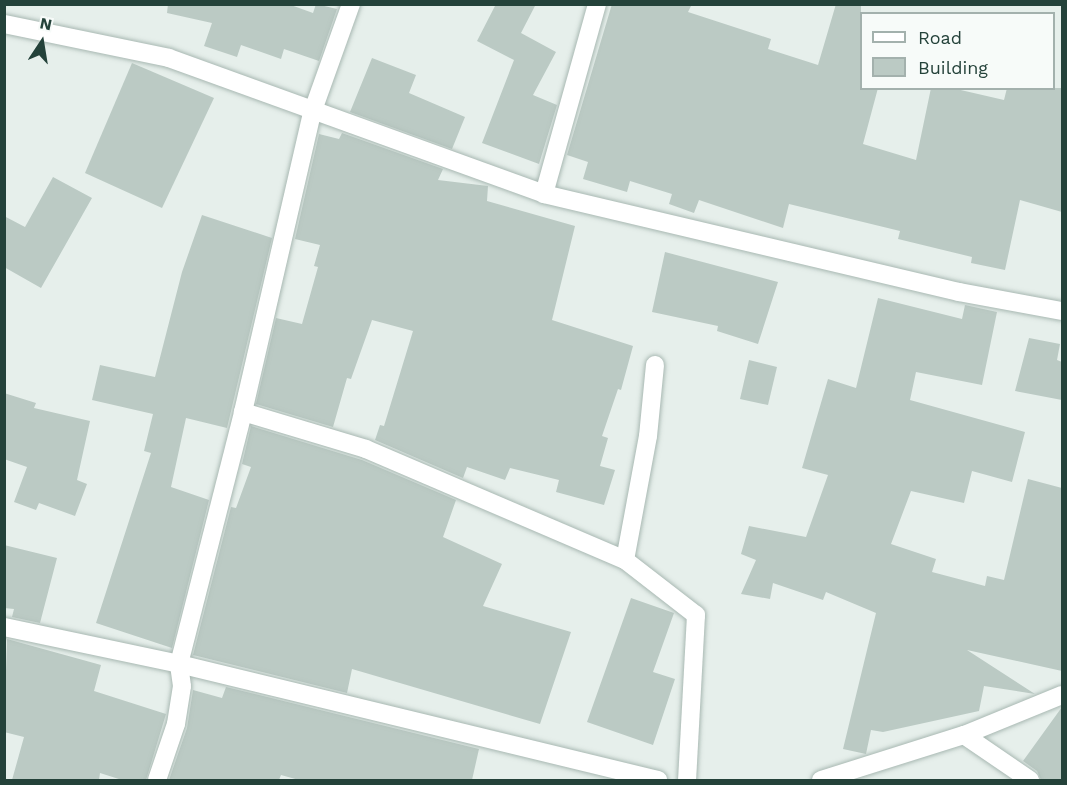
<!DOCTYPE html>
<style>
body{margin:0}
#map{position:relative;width:1067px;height:785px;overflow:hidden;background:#e6efeb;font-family:"Work Sans",sans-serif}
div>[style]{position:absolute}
.building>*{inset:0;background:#bbcac4}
.roads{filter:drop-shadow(0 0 2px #a8b8b2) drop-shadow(0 0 2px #a8b8b2)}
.minor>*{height:18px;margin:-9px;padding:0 9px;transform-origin:9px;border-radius:9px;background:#fff}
span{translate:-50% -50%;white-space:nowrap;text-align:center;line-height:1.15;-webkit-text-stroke:4.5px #f7fbf9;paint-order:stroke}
.frame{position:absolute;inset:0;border:6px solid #24423a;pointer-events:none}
.legend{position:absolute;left:860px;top:12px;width:195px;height:78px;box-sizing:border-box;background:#f7fbf9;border:2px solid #a3b1ad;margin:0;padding:8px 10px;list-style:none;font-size:18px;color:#24423a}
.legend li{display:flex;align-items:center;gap:12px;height:30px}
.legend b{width:30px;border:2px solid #a3b1ad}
.north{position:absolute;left:12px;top:12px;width:60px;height:60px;-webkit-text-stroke:4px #f7fbf9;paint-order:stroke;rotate:12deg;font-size:16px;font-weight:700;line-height:24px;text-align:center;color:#24423a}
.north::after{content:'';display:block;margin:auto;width:21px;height:27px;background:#24423a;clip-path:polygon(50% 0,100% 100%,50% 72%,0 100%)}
</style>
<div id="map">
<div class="building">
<i style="clip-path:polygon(168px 4px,288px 4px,313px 13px,316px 4px,337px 9px,319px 61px,284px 49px,281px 59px,241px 45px,237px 57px,204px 46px,212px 23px,167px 13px)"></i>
<i style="clip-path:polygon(496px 4px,536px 4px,521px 33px,556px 52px,533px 95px,557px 105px,539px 164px,482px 143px,514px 60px,477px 41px)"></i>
<i style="clip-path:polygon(612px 4px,692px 4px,688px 12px,771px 39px,768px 49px,818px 65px,836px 4px,861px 4px,861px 88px,878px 88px,863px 144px,916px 160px,931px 88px,952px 88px,1004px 100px,1007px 88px,1062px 88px,1062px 212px,1020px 200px,1005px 270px,971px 263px,972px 257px,898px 239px,900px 231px,789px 204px,783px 228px,699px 200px,694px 213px,669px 204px,672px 194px,630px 181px,627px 192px,583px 179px,588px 162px,567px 155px)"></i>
<i style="clip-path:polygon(372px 58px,416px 75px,409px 93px,465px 117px,452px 149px,350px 112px)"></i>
<i style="clip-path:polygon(132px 63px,214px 98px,162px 208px,85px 173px)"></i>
<i style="clip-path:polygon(342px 133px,443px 169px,438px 180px,488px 186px,487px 201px,575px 226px,552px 320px,633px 346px,621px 390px,618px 389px,602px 436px,608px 438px,600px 466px,615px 470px,604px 505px,556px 492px,559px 480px,510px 468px,505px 480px,467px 467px,463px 478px,375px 440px,380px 425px,384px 426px,413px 331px,372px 320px,351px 379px,347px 378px,333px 427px,256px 404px,276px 318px,302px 324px,318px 267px,314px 266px,320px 245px,295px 239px,319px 134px,339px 139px)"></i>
<i style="clip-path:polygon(53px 177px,92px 198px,41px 288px,4px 267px,4px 216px,25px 227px)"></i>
<i style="clip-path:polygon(202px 215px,272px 238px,227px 428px,186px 418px,171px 487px,209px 500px,172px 648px,96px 623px,151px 453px,144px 451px,153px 414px,92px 400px,100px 365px,155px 377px,182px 272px)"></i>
<i style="clip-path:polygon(665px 252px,778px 282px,758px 344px,717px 331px,718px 326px,652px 312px)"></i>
<i style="clip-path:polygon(878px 298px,962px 319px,965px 305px,997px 312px,982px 385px,916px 372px,910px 400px,1025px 432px,1012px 482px,972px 471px,964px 503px,911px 491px,891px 544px,936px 559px,932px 572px,985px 586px,987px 576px,1004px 580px,1028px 479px,1062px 488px,1062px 671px,967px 650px,1035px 694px,984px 686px,979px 711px,883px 732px,871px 730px,866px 754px,843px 749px,876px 613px,826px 592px,823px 600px,773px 583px,770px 599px,741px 594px,756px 560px,741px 554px,749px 526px,806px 537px,828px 475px,802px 468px,828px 379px,856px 388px)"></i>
<i style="clip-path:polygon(1029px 338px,1060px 344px,1057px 360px,1062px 362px,1062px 400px,1015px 391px)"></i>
<i style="clip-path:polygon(749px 360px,777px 367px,768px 405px,740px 399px)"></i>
<i style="clip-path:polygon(4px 393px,36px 403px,34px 408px,90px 421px,77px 480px,87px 484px,75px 516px,39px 503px,36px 510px,14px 502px,27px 467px,4px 459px)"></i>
<i style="clip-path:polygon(251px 426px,362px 460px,456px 500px,443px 537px,502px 564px,483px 606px,571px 632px,540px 724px,352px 669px,347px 693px,193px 655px,231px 507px,236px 508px,251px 467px,242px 464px)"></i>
<i style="clip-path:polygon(4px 545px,57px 558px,40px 623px,12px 617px,14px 609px,4px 608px)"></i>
<i style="clip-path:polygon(631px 598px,674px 613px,653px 672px,675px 679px,653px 745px,587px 722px)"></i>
<i style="clip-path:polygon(7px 639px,101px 665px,94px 691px,166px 714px,146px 780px,122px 780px,100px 773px,99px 780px,12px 780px,24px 737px,4px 732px)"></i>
<i style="clip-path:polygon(226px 687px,479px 749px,472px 780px,299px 780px,281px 775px,279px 780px,169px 780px,187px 728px,193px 690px,222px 698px)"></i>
<i style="clip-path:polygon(1062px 707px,1062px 780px,1041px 780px,1037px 771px,1023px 761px)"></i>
</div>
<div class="roads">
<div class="minor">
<i style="left:4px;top:24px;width:168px;rotate:11.6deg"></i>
<i style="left:169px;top:58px;width:399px;rotate:19.9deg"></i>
<i style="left:544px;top:194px;width:426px;rotate:13.3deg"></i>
<i style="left:959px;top:292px;width:105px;rotate:10.5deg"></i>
<i style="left:544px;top:194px;width:197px;rotate:-74.4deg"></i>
<i style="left:655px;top:365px;width:71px;rotate:95.6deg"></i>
<i style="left:648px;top:436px;width:126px;rotate:100.5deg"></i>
<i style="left:625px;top:560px;width:90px;rotate:37.8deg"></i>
<i style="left:696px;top:615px;width:165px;rotate:93.1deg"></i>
<i style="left:243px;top:412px;width:128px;rotate:16.7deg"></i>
<i style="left:366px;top:449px;width:282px;rotate:23.2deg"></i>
<i style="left:4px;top:627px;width:179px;rotate:11.9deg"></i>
<i style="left:179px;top:664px;width:493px;rotate:13.6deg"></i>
<i style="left:964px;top:735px;width:80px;rotate:34.3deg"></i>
<i style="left:157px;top:780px;width:59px;rotate:-71.3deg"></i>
<i style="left:176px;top:724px;width:38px;rotate:-81deg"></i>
<i style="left:182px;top:686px;width:22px;rotate:-98deg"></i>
<i style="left:179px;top:664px;width:260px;rotate:-75.7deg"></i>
<i style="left:243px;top:412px;width:307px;rotate:-77deg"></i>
<i style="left:312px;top:113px;width:116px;rotate:-70.3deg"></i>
<i style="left:821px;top:780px;width:150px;rotate:-17.5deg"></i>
<i style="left:964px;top:735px;width:106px;rotate:-22.2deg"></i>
</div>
</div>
<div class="frame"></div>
<ul class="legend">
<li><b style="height:8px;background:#fff"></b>Road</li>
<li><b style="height:16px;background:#bbcac4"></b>Building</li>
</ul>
<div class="north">N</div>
</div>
